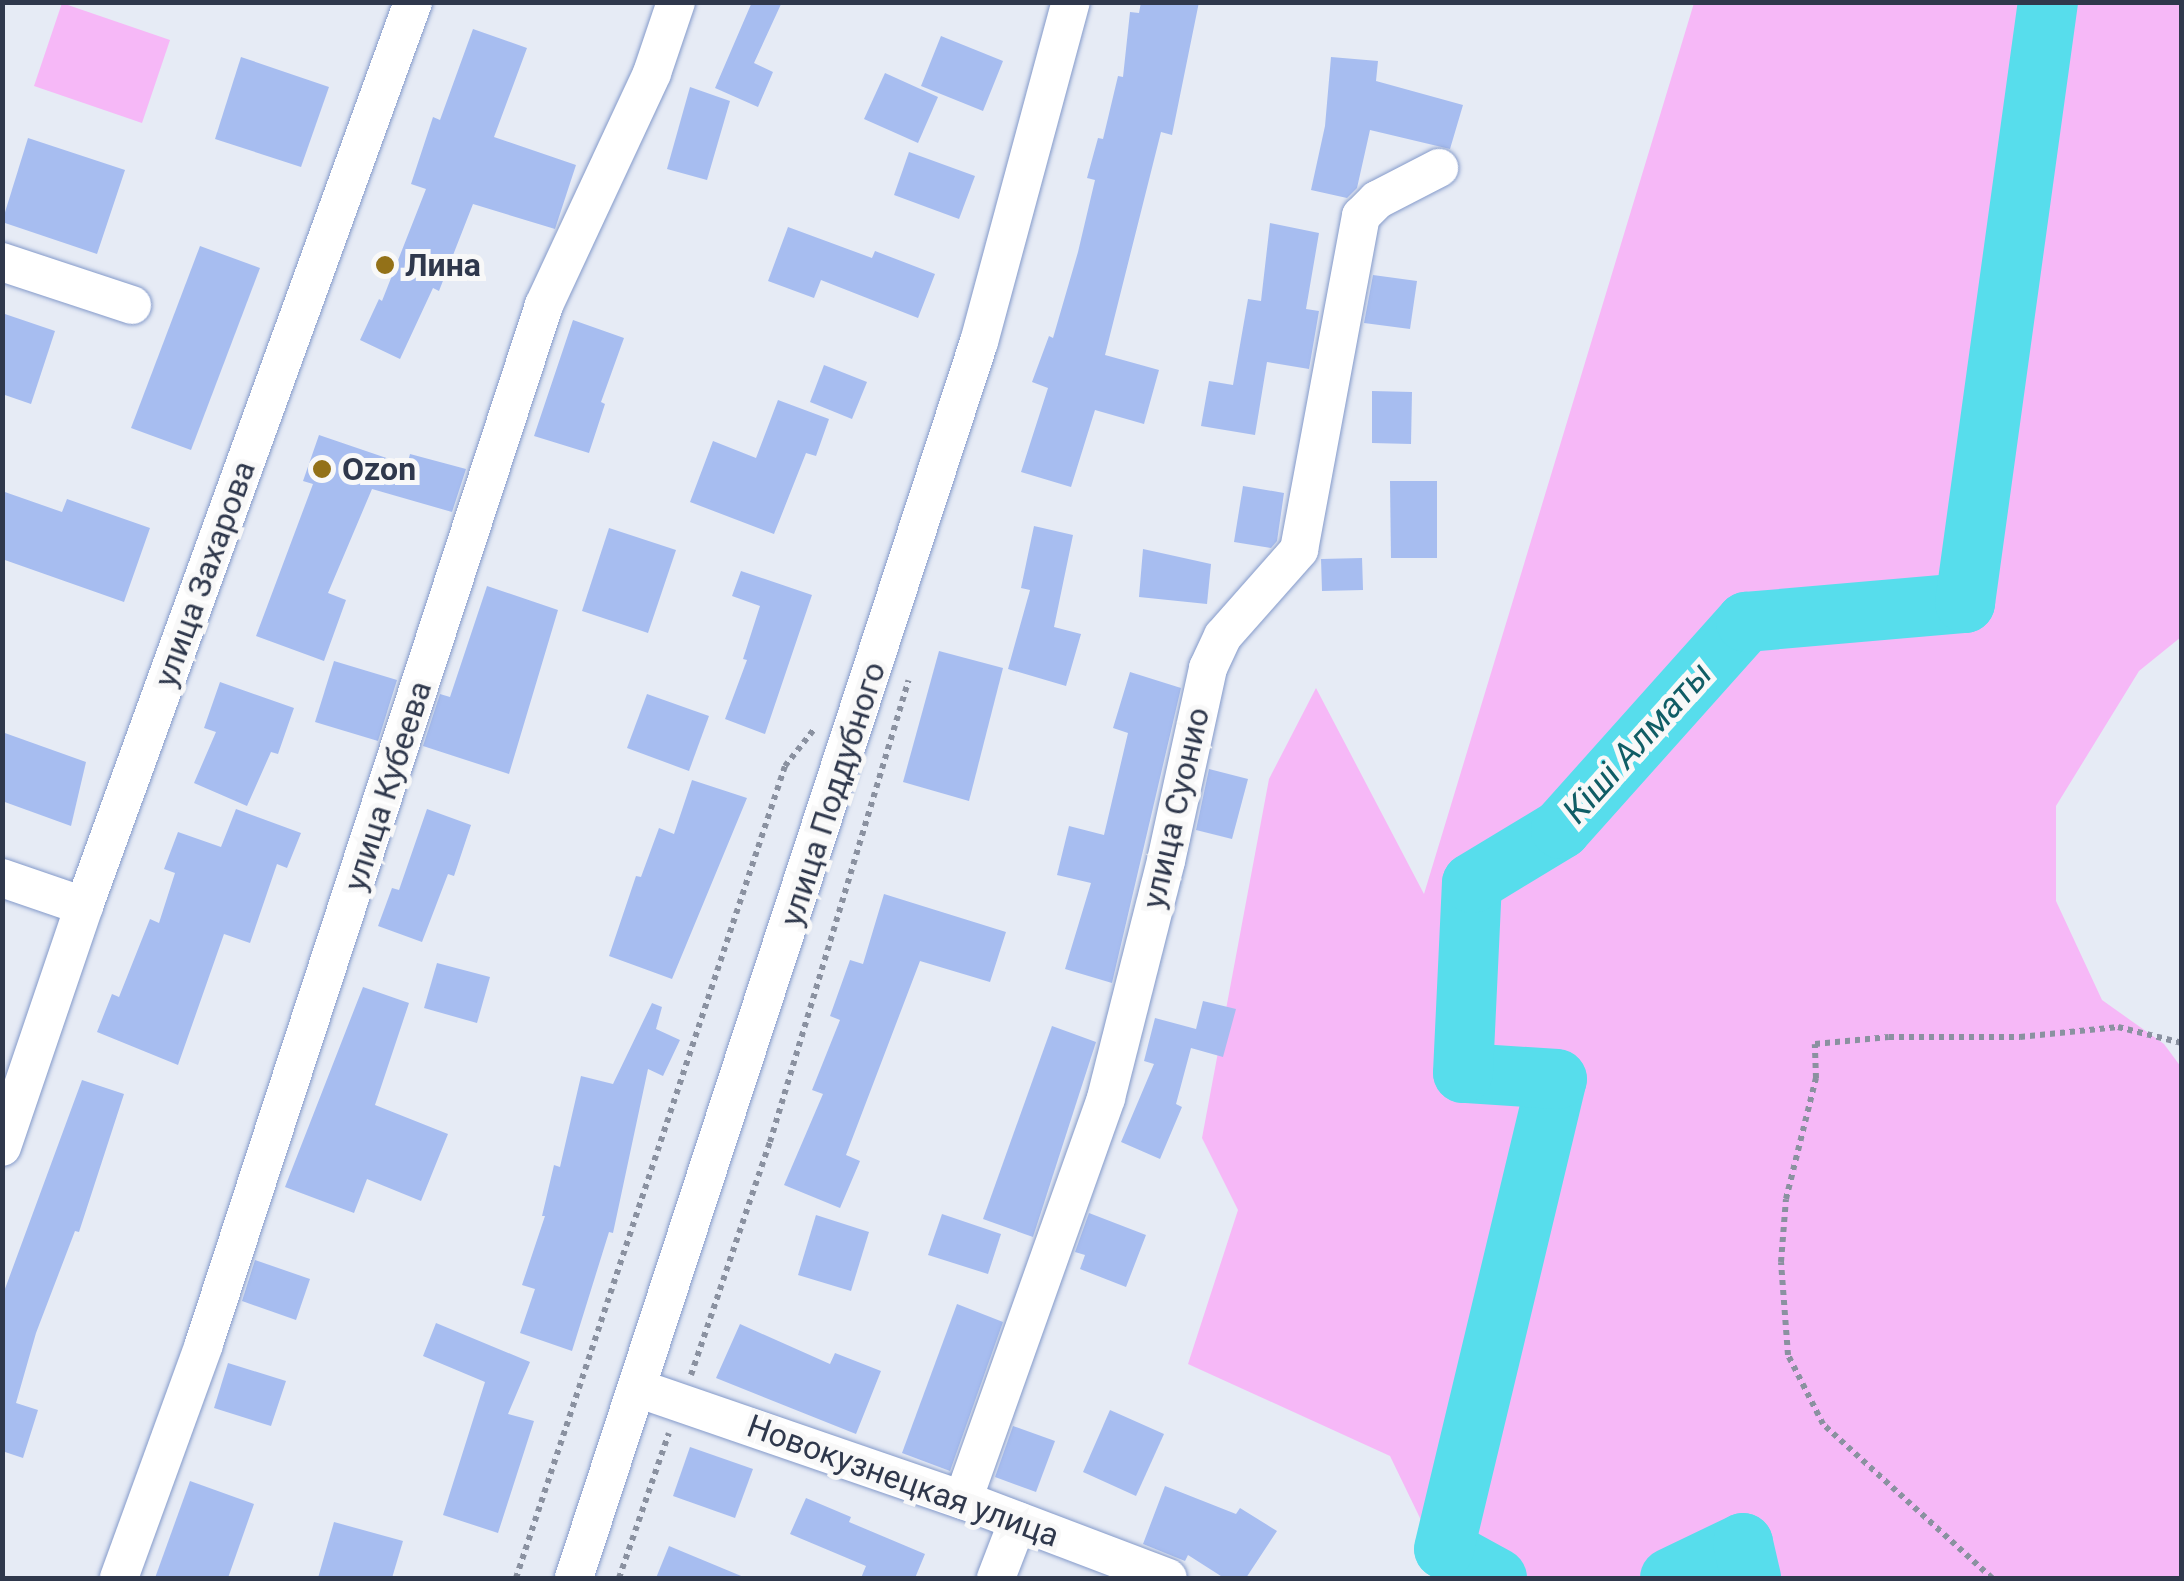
<!DOCTYPE html>
<meta charset="utf-8">
<style>
body{margin:0}
#map{position:relative;width:2184px;height:1581px;overflow:hidden;background:#e6ebf5;font-family:Roboto,sans-serif}
div>[style]{position:absolute}
.green>*{inset:0;background:#f6b8f7}
.river>*{height:60px;margin:-30px;padding:0 30px;transform-origin:30px;border-radius:30px;background:#57ddec}
.building>*{inset:0;background:#a7bdf0}
.path>*{height:6px;margin-top:-3px;transform-origin:0;background:repeating-linear-gradient(90deg,#8a91a0 0 5px,transparent 0 10px)}
.roads{filter:drop-shadow(0 0 2px #849aca) drop-shadow(0 0 2px #849aca)}
.minor>*{height:38px;margin:-19px;padding:0 19px;transform-origin:19px;border-radius:19px;background:#fff}
.dots>*{width:28px;height:28px;translate:-50% -50%;box-sizing:border-box;border:5px solid #f8f8f8;border-radius:50%}
span{translate:-50% -50%;white-space:nowrap;text-align:center;line-height:1.15;-webkit-text-stroke:10px #f8f8f8;paint-order:stroke}
.poi-label{font-size:32px;color:#2f384c;font-weight:700}
.left{translate:0 -50%;text-align:left}
.street-label{font-size:32px;color:#2f384c}
.water-label{font-size:35px;color:#105d65;font-style:italic}
.frame{position:absolute;inset:0;border:5px solid #2f384c;pointer-events:none}
</style>
<div id="map">
<div class="green">
<i style="clip-path:polygon(62px 3px,170px 40px,142px 123px,34px 86px)"></i>
<i style="clip-path:polygon(1694px 3px,2181px 3px,2181px 637px,2139px 671px,2056px 806px,2056px 901px,2102px 1000px,2164px 1044px,2181px 1067px,2181px 1578px,1449px 1578px,1390px 1456px,1188px 1364px,1238px 1210px,1202px 1138px,1269px 779px,1316px 688px,1424px 894px)"></i>
</div>
<div class="river">
<i style="left:1497px;top:1578px;width:60px;rotate:-151.3deg"></i>
<i style="left:1444px;top:1549px;width:483px;rotate:-76.5deg"></i>
<i style="left:1557px;top:1079px;width:94px;rotate:-176.3deg"></i>
<i style="left:1463px;top:1073px;width:190px;rotate:-87.3deg"></i>
<i style="left:1472px;top:883px;width:104px;rotate:-31.2deg"></i>
<i style="left:1561px;top:829px;width:278px;rotate:-48.2deg"></i>
<i style="left:1746px;top:622px;width:220px;rotate:-5deg"></i>
<i style="left:1965px;top:603px;width:607px;rotate:-82.14deg"></i>
<i style="left:1670px;top:1578px;width:81px;rotate:-25.6deg"></i>
<i style="left:1743px;top:1543px;width:36px;rotate:77deg"></i>
</div>
<div class="building">
<i style="clip-path:polygon(752px 2px,782px 2px,754px 63px,773px 72px,758px 107px,715px 88px)"></i>
<i style="clip-path:polygon(1141px 2px,1199px 2px,1172px 135px,1161px 132px,1105px 355px,1159px 370px,1144px 424px,1095px 410px,1071px 487px,1021px 472px,1048px 388px,1032px 382px,1049px 336px,1053px 338px,1078px 252px,1095px 180px,1087px 178px,1098px 138px,1103px 139px,1118px 76px,1123px 77px,1130px 12px,1139px 13px)"></i>
<i style="clip-path:polygon(473px 29px,527px 48px,494px 137px,576px 165px,555px 229px,473px 204px,439px 291px,433px 288px,400px 359px,360px 340px,379px 299px,382px 301px,426px 189px,411px 184px,433px 117px,440px 120px)"></i>
<i style="clip-path:polygon(941px 36px,1003px 61px,983px 111px,921px 86px)"></i>
<i style="clip-path:polygon(241px 57px,329px 87px,301px 167px,215px 139px)"></i>
<i style="clip-path:polygon(1331px 57px,1378px 61px,1376px 81px,1463px 105px,1450px 149px,1370px 130px,1357px 188px,1347px 198px,1311px 190px,1325px 126px)"></i>
<i style="clip-path:polygon(885px 73px,938px 97px,918px 143px,864px 119px)"></i>
<i style="clip-path:polygon(690px 87px,730px 101px,707px 180px,667px 169px)"></i>
<i style="clip-path:polygon(28px 138px,125px 170px,97px 254px,2px 222px)"></i>
<i style="clip-path:polygon(909px 152px,975px 176px,959px 219px,894px 195px)"></i>
<i style="clip-path:polygon(1270px 223px,1319px 233px,1306px 309px,1319px 311px,1309px 369px,1267px 362px,1255px 435px,1201px 426px,1209px 381px,1233px 385px,1248px 299px,1261px 301px)"></i>
<i style="clip-path:polygon(788px 227px,872px 258px,875px 251px,935px 274px,918px 318px,821px 280px,814px 298px,768px 281px)"></i>
<i style="clip-path:polygon(200px 246px,260px 268px,191px 450px,131px 428px)"></i>
<i style="clip-path:polygon(1373px 275px,1417px 281px,1410px 329px,1364px 323px)"></i>
<i style="clip-path:polygon(2px 313px,55px 331px,31px 404px,2px 394px)"></i>
<i style="clip-path:polygon(573px 320px,624px 338px,601px 402px,605px 404px,589px 453px,534px 436px)"></i>
<i style="clip-path:polygon(824px 365px,867px 382px,852px 419px,810px 402px)"></i>
<i style="clip-path:polygon(1372px 391px,1412px 392px,1411px 444px,1372px 443px)"></i>
<i style="clip-path:polygon(778px 400px,829px 419px,816px 456px,806px 453px,774px 534px,690px 502px,713px 441px,756px 458px)"></i>
<i style="clip-path:polygon(319px 435px,407px 465px,410px 454px,466px 469px,452px 512px,372px 489px,328px 593px,346px 600px,324px 661px,256px 636px,313px 484px,303px 481px)"></i>
<i style="clip-path:polygon(1390px 481px,1437px 481px,1437px 558px,1391px 558px)"></i>
<i style="clip-path:polygon(1243px 486px,1284px 493px,1277px 541px,1271px 548px,1234px 542px)"></i>
<i style="clip-path:polygon(2px 491px,62px 512px,67px 499px,150px 528px,124px 602px,2px 559px)"></i>
<i style="clip-path:polygon(1034px 526px,1073px 535px,1054px 627px,1081px 634px,1066px 686px,1008px 669px,1030px 590px,1021px 588px)"></i>
<i style="clip-path:polygon(609px 528px,676px 550px,648px 633px,582px 611px)"></i>
<i style="clip-path:polygon(1143px 549px,1211px 564px,1207px 604px,1139px 597px)"></i>
<i style="clip-path:polygon(1362px 558px,1363px 590px,1322px 591px,1321px 559px)"></i>
<i style="clip-path:polygon(741px 571px,812px 595px,765px 734px,725px 719px,747px 660px,743px 659px,760px 606px,732px 596px)"></i>
<i style="clip-path:polygon(487px 586px,558px 610px,509px 774px,423px 746px,440px 694px,450px 697px)"></i>
<i style="clip-path:polygon(939px 651px,1003px 668px,969px 801px,903px 782px)"></i>
<i style="clip-path:polygon(334px 661px,397px 680px,378px 741px,315px 722px)"></i>
<i style="clip-path:polygon(1130px 672px,1181px 688px,1112px 983px,1065px 969px,1091px 883px,1057px 875px,1069px 826px,1104px 835px,1128px 733px,1113px 728px)"></i>
<i style="clip-path:polygon(220px 682px,294px 708px,278px 754px,271px 752px,247px 806px,194px 783px,216px 732px,204px 728px)"></i>
<i style="clip-path:polygon(647px 694px,709px 716px,689px 771px,627px 748px)"></i>
<i style="clip-path:polygon(2px 732px,86px 762px,71px 826px,2px 801px)"></i>
<i style="clip-path:polygon(1209px 769px,1248px 779px,1232px 839px,1196px 830px)"></i>
<i style="clip-path:polygon(692px 780px,747px 798px,672px 979px,609px 956px,636px 876px,641px 877px,659px 828px,674px 834px)"></i>
<i style="clip-path:polygon(236px 809px,301px 833px,287px 868px,277px 864px,250px 943px,224px 934px,178px 1065px,97px 1032px,112px 994px,119px 997px,150px 919px,159px 923px,175px 873px,164px 869px,178px 832px,221px 847px)"></i>
<i style="clip-path:polygon(427px 809px,471px 825px,454px 876px,448px 874px,422px 942px,378px 926px,392px 888px,399px 890px)"></i>
<i style="clip-path:polygon(884px 894px,1006px 932px,990px 982px,920px 961px,846px 1155px,860px 1161px,840px 1208px,784px 1185px,823px 1094px,812px 1090px,840px 1020px,830px 1016px,850px 960px,863px 964px)"></i>
<i style="clip-path:polygon(437px 963px,490px 977px,477px 1023px,424px 1008px)"></i>
<i style="clip-path:polygon(363px 987px,409px 1003px,375px 1105px,448px 1134px,421px 1201px,367px 1179px,354px 1213px,285px 1187px)"></i>
<i style="clip-path:polygon(1203px 1001px,1236px 1009px,1223px 1057px,1191px 1048px,1176px 1104px,1182px 1107px,1160px 1159px,1121px 1142px,1154px 1064px,1144px 1061px,1155px 1018px,1196px 1029px)"></i>
<i style="clip-path:polygon(652px 1003px,662px 1007px,656px 1029px,680px 1040px,663px 1076px,648px 1069px,613px 1233px,609px 1232px,572px 1351px,520px 1333px,535px 1289px,522px 1285px,545px 1216px,542px 1216px,554px 1165px,560px 1167px,581px 1076px,613px 1084px)"></i>
<i style="clip-path:polygon(1052px 1026px,1096px 1042px,1033px 1237px,983px 1219px)"></i>
<i style="clip-path:polygon(82px 1080px,124px 1094px,79px 1232px,75px 1231px,36px 1333px,16px 1403px,38px 1410px,23px 1458px,2px 1451px,2px 1297px)"></i>
<i style="clip-path:polygon(1089px 1213px,1146px 1235px,1126px 1287px,1080px 1269px,1085px 1255px,1075px 1252px)"></i>
<i style="clip-path:polygon(942px 1214px,1001px 1234px,988px 1274px,928px 1255px)"></i>
<i style="clip-path:polygon(816px 1215px,869px 1232px,851px 1291px,798px 1275px)"></i>
<i style="clip-path:polygon(255px 1260px,310px 1279px,296px 1320px,242px 1301px)"></i>
<i style="clip-path:polygon(957px 1304px,1003px 1322px,950px 1471px,902px 1453px)"></i>
<i style="clip-path:polygon(436px 1323px,530px 1362px,508px 1414px,534px 1421px,498px 1533px,443px 1515px,485px 1382px,423px 1356px)"></i>
<i style="clip-path:polygon(740px 1324px,830px 1364px,835px 1353px,881px 1371px,856px 1434px,716px 1378px)"></i>
<i style="clip-path:polygon(228px 1363px,286px 1381px,271px 1426px,214px 1408px)"></i>
<i style="clip-path:polygon(1110px 1410px,1164px 1434px,1136px 1496px,1083px 1472px)"></i>
<i style="clip-path:polygon(1013px 1426px,1055px 1441px,1036px 1492px,995px 1477px)"></i>
<i style="clip-path:polygon(690px 1447px,753px 1469px,735px 1518px,673px 1496px)"></i>
<i style="clip-path:polygon(190px 1481px,254px 1504px,228px 1578px,155px 1578px)"></i>
<i style="clip-path:polygon(1165px 1486px,1236px 1514px,1240px 1508px,1277px 1531px,1246px 1578px,1224px 1578px,1188px 1555px,1185px 1561px,1143px 1544px)"></i>
<i style="clip-path:polygon(806px 1498px,851px 1517px,849px 1522px,925px 1554px,915px 1578px,861px 1578px,866px 1566px,790px 1534px)"></i>
<i style="clip-path:polygon(334px 1522px,403px 1541px,392px 1578px,318px 1578px)"></i>
<i style="clip-path:polygon(669px 1546px,746px 1578px,656px 1578px)"></i>
</div>
<div class="path">
<i style="left:691px;top:1375px;width:246px;rotate:-71.3deg"></i>
<i style="left:770px;top:1142px;width:482px;rotate:-73.3deg"></i>
<i style="left:516px;top:1578px;width:855px;rotate:-71.67deg"></i>
<i style="left:785px;top:766px;width:48px;rotate:-51.7deg"></i>
<i style="left:619px;top:1578px;width:153px;rotate:-71deg"></i>
<i style="left:1992px;top:1578px;width:229px;rotate:-137.7deg"></i>
<i style="left:1823px;top:1424px;width:77px;rotate:-116.9deg"></i>
<i style="left:1788px;top:1355px;width:93px;rotate:-94.3deg"></i>
<i style="left:1781px;top:1262px;width:63px;rotate:-85.5deg"></i>
<i style="left:1786px;top:1199px;width:125px;rotate:-76.1deg"></i>
<i style="left:1816px;top:1078px;width:34px;rotate:-92deg"></i>
<i style="left:1815px;top:1044px;width:74px;rotate:-5.4deg"></i>
<i style="left:1889px;top:1037px;width:131px"></i>
<i style="left:2020px;top:1037px;width:99px;rotate:-5.8deg"></i>
<i style="left:2118px;top:1027px;width:66px;rotate:14deg"></i>
</div>
<div class="roads">
<div class="minor">
<i style="left:2px;top:262px;width:137px;rotate:18.3deg"></i>
<i style="left:2px;top:878px;width:87px;rotate:18.9deg"></i>
<i style="left:2px;top:1147px;width:255px;rotate:-71.2deg"></i>
<i style="left:84px;top:906px;width:962px;rotate:-70deg"></i>
<i style="left:637px;top:1388px;width:345px;rotate:19deg"></i>
<i style="left:963px;top:1500px;width:219px;rotate:20.8deg"></i>
<i style="left:963px;top:1500px;width:427px;rotate:-70.4deg"></i>
<i style="left:1106px;top:1098px;width:244px;rotate:-75.8deg"></i>
<i style="left:1166px;top:861px;width:198px;rotate:-77.7deg"></i>
<i style="left:1208px;top:668px;width:35px;rotate:-65deg"></i>
<i style="left:1223px;top:636px;width:115px;rotate:-48.5deg"></i>
<i style="left:1299px;top:550px;width:340px;rotate:-79.5deg"></i>
<i style="left:1361px;top:216px;width:23px;rotate:-45deg"></i>
<i style="left:1377px;top:200px;width:70px;rotate:-27.3deg"></i>
<i style="left:119px;top:1578px;width:249px;rotate:-70deg"></i>
<i style="left:204px;top:1344px;width:1093px;rotate:-71.88deg"></i>
<i style="left:544px;top:305px;width:256px;rotate:-65deg"></i>
<i style="left:652px;top:73px;width:75px;rotate:-71.3deg"></i>
<i style="left:574px;top:1578px;width:1301px;rotate:-71.86deg"></i>
<i style="left:979px;top:342px;width:352px;rotate:-74.9deg"></i>
<i style="left:996px;top:1578px;width:61px;rotate:-68.9deg"></i>
</div>
</div>
<div class="dots">
<i style="left:385px;top:265px;background:#937118"></i>
<i style="left:322px;top:469px;background:#937118"></i>
</div>
<div class="poi-label">
<span class="left" style="left:405px;top:265px">Лина</span>
<span class="left" style="left:342px;top:469px">Ozon</span>
</div>
<div class="street-label">
<span style="left:205px;top:574px;rotate:-70deg">улица Захарова</span>
<span style="left:388px;top:786px;rotate:-72deg">улица Кубеева</span>
<span style="left:833px;top:794px;rotate:-72deg">улица Поддубного</span>
<span style="left:1176px;top:808px;rotate:-77deg">улица Суонио</span>
<span style="left:903px;top:1481px;rotate:20deg">Новокузнецкая улица</span>
</div>
<div class="water-label">
<span style="left:1638px;top:743px;rotate:-48deg">Кіші Алматы</span>
</div>
<div class="frame"></div>
</div>
